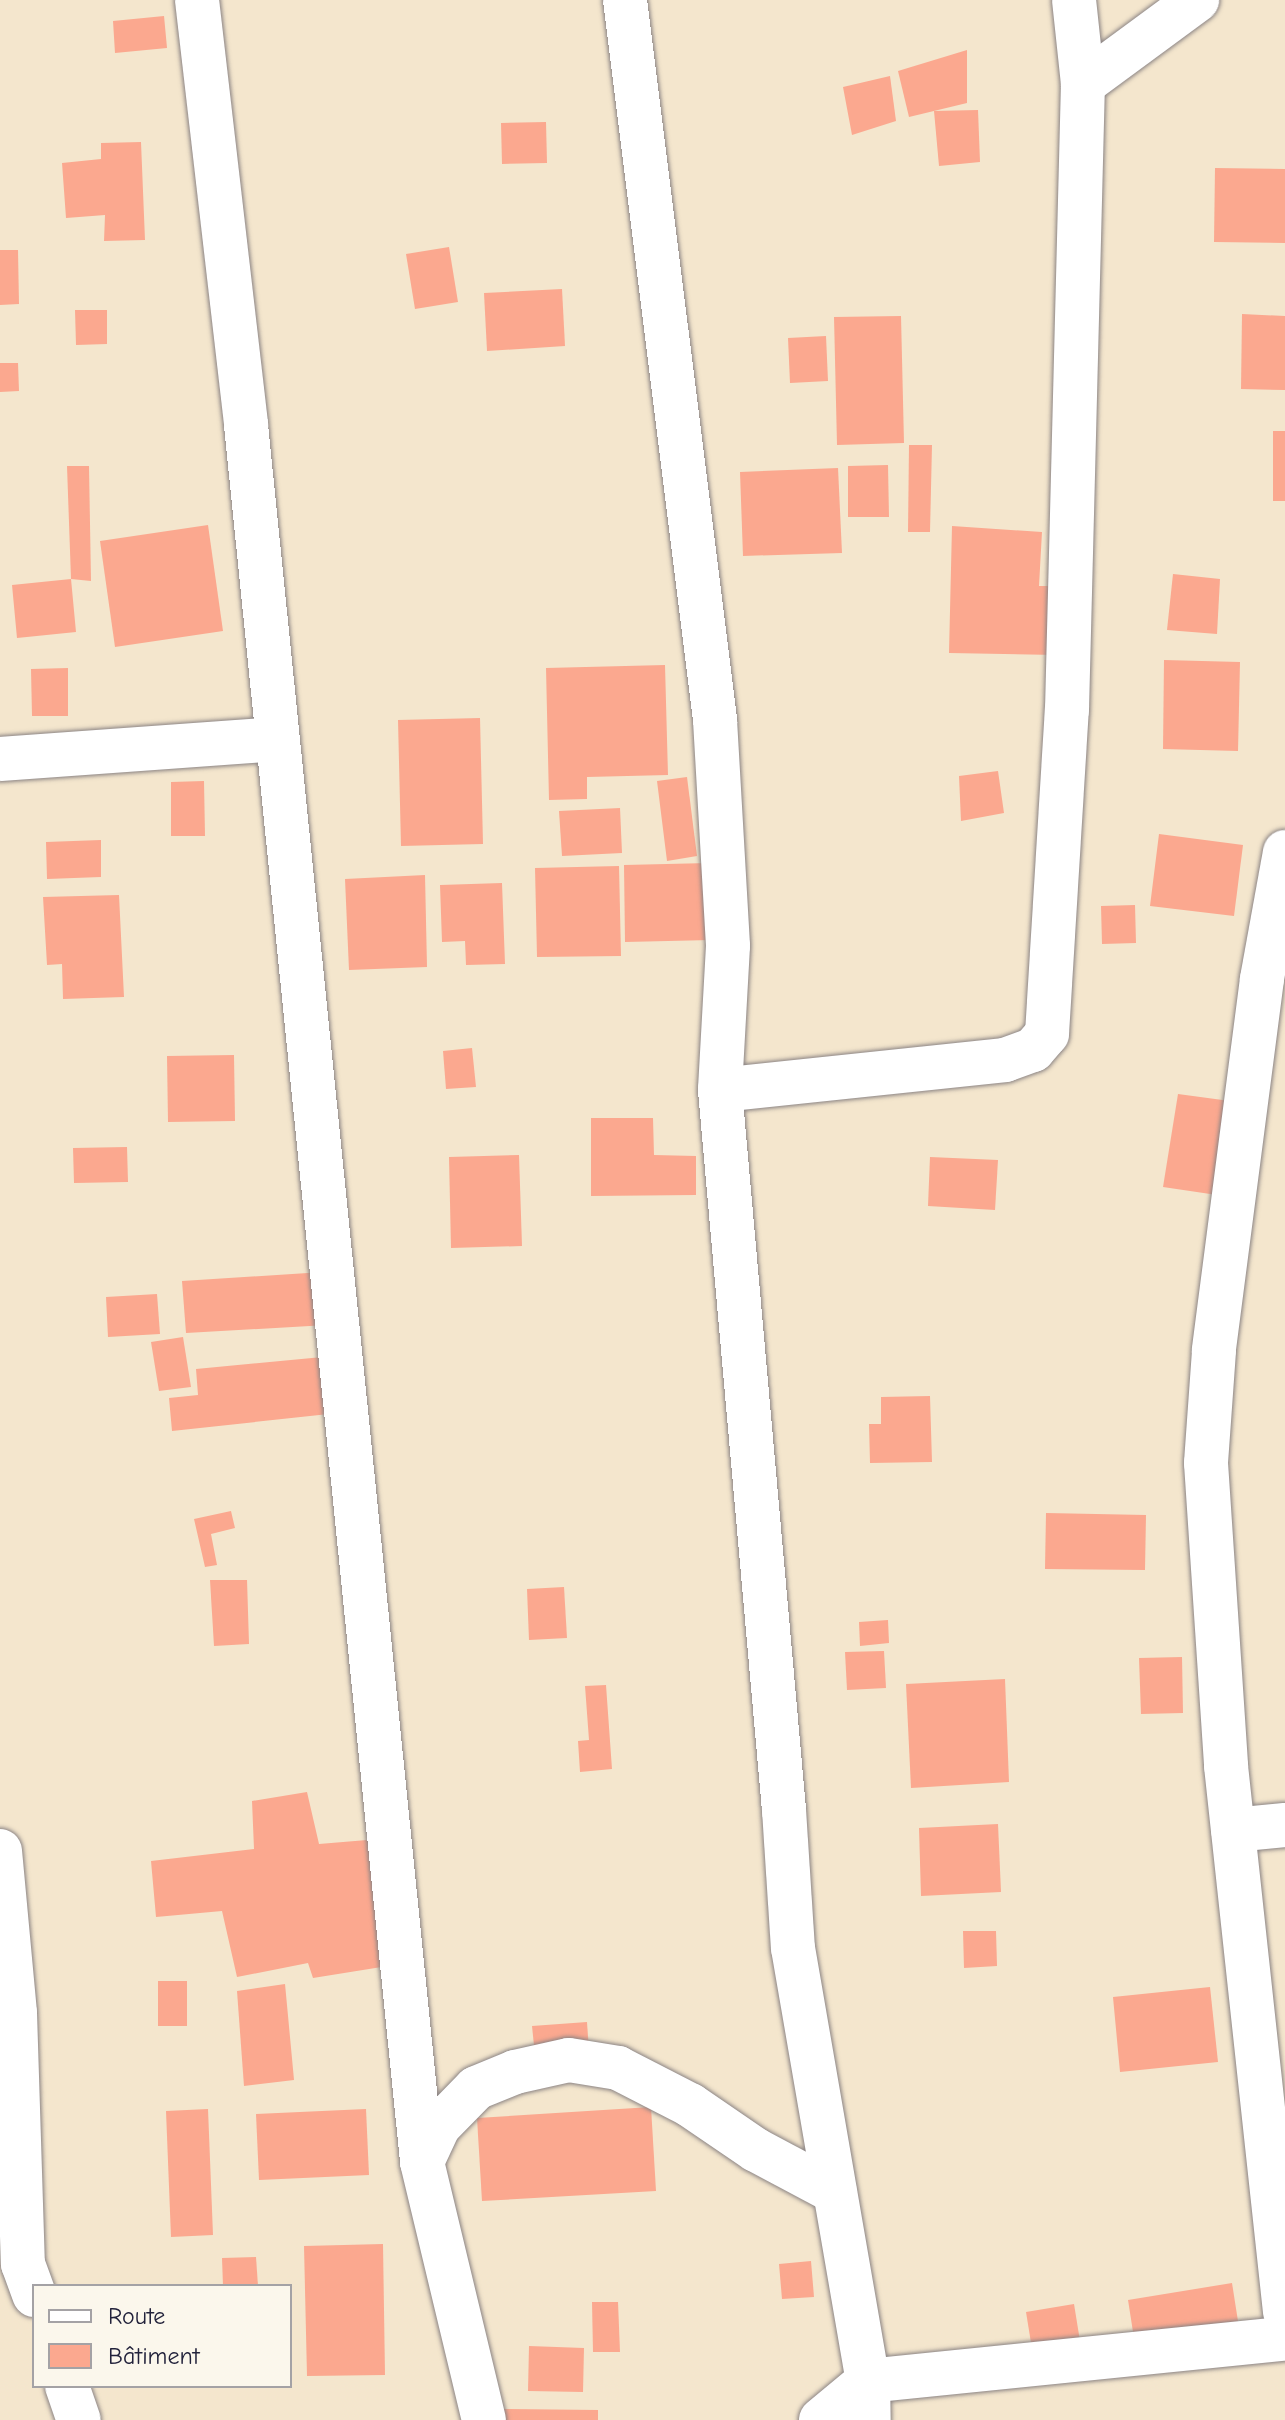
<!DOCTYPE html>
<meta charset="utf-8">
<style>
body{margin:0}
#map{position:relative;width:1285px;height:2420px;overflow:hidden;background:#f4e6cd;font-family:"Comic Neue",sans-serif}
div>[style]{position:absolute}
.building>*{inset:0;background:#fba88f}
.roads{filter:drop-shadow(0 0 2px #8b8484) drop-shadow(0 0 2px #8b8484)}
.minor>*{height:44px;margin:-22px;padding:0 22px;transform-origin:22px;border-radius:22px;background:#fff}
span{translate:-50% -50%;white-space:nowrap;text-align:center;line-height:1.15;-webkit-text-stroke:6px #fbf7ec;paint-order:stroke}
.legend{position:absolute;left:32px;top:2284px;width:260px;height:104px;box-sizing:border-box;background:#fbf7ec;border:2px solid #a4a2a5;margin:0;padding:10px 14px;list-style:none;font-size:24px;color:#22223b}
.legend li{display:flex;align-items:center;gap:16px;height:40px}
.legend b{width:40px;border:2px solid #a4a2a5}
</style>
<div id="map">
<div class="building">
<i style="clip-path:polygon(164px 16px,167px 48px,115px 53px,113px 21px)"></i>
<i style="clip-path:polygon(967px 50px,967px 103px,909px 117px,898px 71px)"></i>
<i style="clip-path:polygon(890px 76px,896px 121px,852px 135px,843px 87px)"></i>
<i style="clip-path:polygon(978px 110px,980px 162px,939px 166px,934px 111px)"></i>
<i style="clip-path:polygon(546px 122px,547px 163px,502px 164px,501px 123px)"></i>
<i style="clip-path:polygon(141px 142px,145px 240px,104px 241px,105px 215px,66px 218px,62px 163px,101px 159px,101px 143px)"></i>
<i style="clip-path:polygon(1215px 168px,1285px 169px,1285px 243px,1214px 242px)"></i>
<i style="clip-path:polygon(449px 247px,458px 302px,415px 309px,406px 254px)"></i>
<i style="clip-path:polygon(0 250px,18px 250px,19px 304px,0 305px)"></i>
<i style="clip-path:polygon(562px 289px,565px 346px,487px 351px,484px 293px)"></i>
<i style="clip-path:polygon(75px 310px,107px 310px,107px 344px,76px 345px)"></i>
<i style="clip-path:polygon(1242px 314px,1285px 316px,1285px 390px,1241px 389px)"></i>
<i style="clip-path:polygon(901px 316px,904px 443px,837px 445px,834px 317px)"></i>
<i style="clip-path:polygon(826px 336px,828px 381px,790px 383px,788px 338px)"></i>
<i style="clip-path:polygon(0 363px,18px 363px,19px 391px,0 392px)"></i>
<i style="clip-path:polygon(1273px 431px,1285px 431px,1285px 501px,1273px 501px)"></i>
<i style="clip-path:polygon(909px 445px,932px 445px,930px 532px,908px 532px)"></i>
<i style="clip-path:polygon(888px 465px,889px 517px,848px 517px,848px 466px)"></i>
<i style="clip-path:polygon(67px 466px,89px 466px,91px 581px,71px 579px)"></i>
<i style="clip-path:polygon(838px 468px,842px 553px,743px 556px,740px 472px)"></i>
<i style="clip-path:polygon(208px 525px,223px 631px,115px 647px,100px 541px)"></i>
<i style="clip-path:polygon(952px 526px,1042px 532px,1039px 586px,1059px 586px,1057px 655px,949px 653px)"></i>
<i style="clip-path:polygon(1173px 574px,1220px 579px,1217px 634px,1167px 630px)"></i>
<i style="clip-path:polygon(71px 579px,76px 632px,17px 638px,12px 585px)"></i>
<i style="clip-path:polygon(1164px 660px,1240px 662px,1238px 751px,1163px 749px)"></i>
<i style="clip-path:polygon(665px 665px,668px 775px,587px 777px,587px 799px,549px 800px,546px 668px)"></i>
<i style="clip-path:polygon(68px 668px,68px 716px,32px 716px,31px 669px)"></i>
<i style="clip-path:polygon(480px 718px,483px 844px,401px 846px,398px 720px)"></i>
<i style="clip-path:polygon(998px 771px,1004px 813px,961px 821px,959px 776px)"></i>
<i style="clip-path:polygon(687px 777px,697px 856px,667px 861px,657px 781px)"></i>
<i style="clip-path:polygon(204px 781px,205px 836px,171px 836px,171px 782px)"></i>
<i style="clip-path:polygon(620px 808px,622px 853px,562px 856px,559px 811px)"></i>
<i style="clip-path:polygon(1159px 834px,1243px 845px,1234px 916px,1150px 906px)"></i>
<i style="clip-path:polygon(101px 840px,101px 877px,47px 879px,46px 842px)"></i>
<i style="clip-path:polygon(709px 863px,711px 940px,625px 942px,624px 865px)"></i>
<i style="clip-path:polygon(619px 866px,621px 956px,537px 957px,535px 868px)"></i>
<i style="clip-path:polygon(425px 875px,427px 967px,349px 970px,345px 879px)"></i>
<i style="clip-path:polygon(502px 883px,505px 964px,466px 965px,465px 941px,442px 942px,440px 885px)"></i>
<i style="clip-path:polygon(119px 895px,124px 997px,63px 999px,62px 964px,47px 965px,43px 897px)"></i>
<i style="clip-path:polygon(1135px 905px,1136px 943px,1102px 944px,1101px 906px)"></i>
<i style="clip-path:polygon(472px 1048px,476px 1087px,446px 1089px,443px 1051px)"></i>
<i style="clip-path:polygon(234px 1055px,235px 1121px,168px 1122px,167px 1056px)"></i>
<i style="clip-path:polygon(1178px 1094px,1230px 1101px,1217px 1195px,1163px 1187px)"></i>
<i style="clip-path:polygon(591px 1118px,653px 1118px,654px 1155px,696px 1156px,696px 1195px,591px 1196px)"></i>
<i style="clip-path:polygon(127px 1147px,128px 1182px,74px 1183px,73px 1148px)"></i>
<i style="clip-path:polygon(519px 1155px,522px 1246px,451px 1248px,449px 1157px)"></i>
<i style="clip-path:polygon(930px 1157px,998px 1160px,995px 1210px,928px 1206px)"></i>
<i style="clip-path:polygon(323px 1272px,327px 1325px,186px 1333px,182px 1281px)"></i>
<i style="clip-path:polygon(157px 1294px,160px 1334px,108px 1337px,106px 1297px)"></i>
<i style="clip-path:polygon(183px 1337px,191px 1387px,159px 1391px,151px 1342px)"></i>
<i style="clip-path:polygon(333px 1356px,338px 1413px,172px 1431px,169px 1398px,198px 1395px,196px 1369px)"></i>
<i style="clip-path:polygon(930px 1396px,932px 1462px,870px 1463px,869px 1424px,881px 1424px,881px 1397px)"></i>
<i style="clip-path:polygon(231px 1511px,235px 1528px,211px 1534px,217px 1565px,205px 1567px,194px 1519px)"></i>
<i style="clip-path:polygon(1046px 1513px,1146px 1515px,1145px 1570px,1045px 1569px)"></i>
<i style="clip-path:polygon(210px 1580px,247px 1580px,249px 1644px,214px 1646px)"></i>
<i style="clip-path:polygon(564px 1587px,567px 1638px,529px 1640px,527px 1589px)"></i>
<i style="clip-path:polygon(888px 1620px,889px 1643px,860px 1646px,859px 1622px)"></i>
<i style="clip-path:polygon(884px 1651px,886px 1688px,847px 1690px,845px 1652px)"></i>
<i style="clip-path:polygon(1182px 1657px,1183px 1713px,1141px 1714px,1139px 1658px)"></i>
<i style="clip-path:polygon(1005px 1679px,1009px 1782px,911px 1788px,906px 1684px)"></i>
<i style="clip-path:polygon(606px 1685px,612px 1769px,580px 1772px,578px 1741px,589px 1740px,585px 1686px)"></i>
<i style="clip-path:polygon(307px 1792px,319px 1844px,379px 1839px,394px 1965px,313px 1978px,308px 1963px,237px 1977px,222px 1911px,156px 1917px,151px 1861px,254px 1849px,252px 1801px)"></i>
<i style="clip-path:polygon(998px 1824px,1001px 1892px,921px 1896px,919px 1828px)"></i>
<i style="clip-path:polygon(963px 1931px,996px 1931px,997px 1966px,964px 1968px)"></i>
<i style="clip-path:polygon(158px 1981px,187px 1981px,187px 2026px,158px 2026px)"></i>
<i style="clip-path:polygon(285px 1984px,294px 2080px,244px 2086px,237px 1991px)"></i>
<i style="clip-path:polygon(1210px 1987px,1218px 2062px,1120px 2072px,1113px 1997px)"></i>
<i style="clip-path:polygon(587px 2022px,589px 2051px,535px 2055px,532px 2026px)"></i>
<i style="clip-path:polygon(651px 2107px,656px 2191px,482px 2201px,477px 2118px)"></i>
<i style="clip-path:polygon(208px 2109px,213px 2235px,171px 2237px,166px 2111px)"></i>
<i style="clip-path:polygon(366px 2109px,369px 2175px,259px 2180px,256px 2114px)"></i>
<i style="clip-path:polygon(383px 2244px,385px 2375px,307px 2376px,304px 2246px)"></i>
<i style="clip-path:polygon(256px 2257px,258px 2286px,223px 2286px,222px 2258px)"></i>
<i style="clip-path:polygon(811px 2261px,814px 2297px,782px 2299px,779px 2264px)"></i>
<i style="clip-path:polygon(1232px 2283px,1240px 2334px,1136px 2351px,1128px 2300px)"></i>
<i style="clip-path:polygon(592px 2302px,618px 2302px,620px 2352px,593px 2352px)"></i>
<i style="clip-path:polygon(1074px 2304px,1080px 2341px,1032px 2349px,1026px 2312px)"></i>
<i style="clip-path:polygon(529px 2346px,584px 2348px,583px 2392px,528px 2391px)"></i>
<i style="clip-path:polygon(502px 2409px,598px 2410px,598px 2420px,501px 2420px)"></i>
</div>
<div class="roads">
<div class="minor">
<i style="left:197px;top:0;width:428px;rotate:83.4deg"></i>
<i style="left:246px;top:425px;width:1746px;rotate:84.21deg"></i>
<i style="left:422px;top:2162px;width:265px;rotate:76.5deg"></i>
<i style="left:625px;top:0;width:726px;rotate:82.87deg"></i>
<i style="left:715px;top:720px;width:226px;rotate:86.7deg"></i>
<i style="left:728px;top:946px;width:144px;rotate:93.2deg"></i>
<i style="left:720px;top:1090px;width:723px;rotate:84.92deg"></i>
<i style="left:784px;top:1810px;width:138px;rotate:86.3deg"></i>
<i style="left:793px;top:1948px;width:439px;rotate:80.2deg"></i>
<i style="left:868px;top:2381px;width:39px;rotate:89deg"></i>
<i style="left:1083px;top:84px;width:142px;rotate:-36.4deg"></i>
<i style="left:0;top:759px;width:278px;rotate:-4.1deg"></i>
<i style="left:1285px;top:852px;width:129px;rotate:100.3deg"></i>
<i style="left:1262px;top:979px;width:375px;rotate:97.4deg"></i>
<i style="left:1214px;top:1351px;width:112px;rotate:94.1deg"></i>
<i style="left:1206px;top:1463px;width:304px;rotate:86.2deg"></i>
<i style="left:1226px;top:1766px;width:549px;rotate:83.83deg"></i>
<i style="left:720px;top:1090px;width:287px;rotate:-6deg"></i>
<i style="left:1005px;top:1060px;width:30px;rotate:-20deg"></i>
<i style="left:1033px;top:1050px;width:21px;rotate:-49deg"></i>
<i style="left:1047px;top:1034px;width:325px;rotate:-86.5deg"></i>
<i style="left:1067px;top:710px;width:626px;rotate:-88.54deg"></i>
<i style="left:1083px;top:84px;width:84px;rotate:-96.1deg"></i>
<i style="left:1233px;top:1830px;width:52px;rotate:-5.5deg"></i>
<i style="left:0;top:1851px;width:163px;rotate:84.7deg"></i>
<i style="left:15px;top:2013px;width:251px;rotate:88.2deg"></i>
<i style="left:23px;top:2264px;width:33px;rotate:70deg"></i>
<i style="left:422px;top:2162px;width:38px;rotate:-65deg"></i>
<i style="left:438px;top:2127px;width:54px;rotate:-45.7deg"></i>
<i style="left:476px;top:2088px;width:42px;rotate:-22.3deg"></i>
<i style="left:515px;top:2072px;width:55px;rotate:-12.5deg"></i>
<i style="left:569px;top:2060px;width:50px;rotate:9.3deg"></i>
<i style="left:618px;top:2068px;width:81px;rotate:27.2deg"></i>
<i style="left:690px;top:2105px;width:80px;rotate:34.3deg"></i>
<i style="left:756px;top:2150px;width:89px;rotate:28deg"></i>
<i style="left:67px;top:2386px;width:36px;rotate:71deg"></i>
<i style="left:821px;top:2420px;width:61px;rotate:-39.7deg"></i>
<i style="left:868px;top:2381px;width:419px;rotate:-5.8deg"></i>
</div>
</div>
<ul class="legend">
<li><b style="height:10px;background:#fff"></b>Route</li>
<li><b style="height:22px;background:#fba88f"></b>Bâtiment</li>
</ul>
</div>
